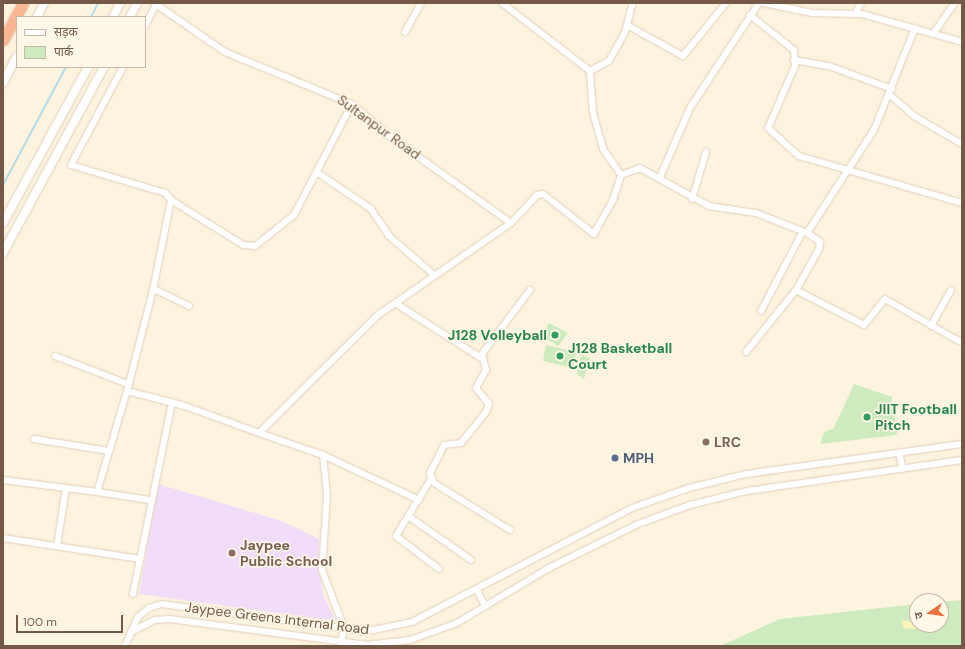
<!DOCTYPE html>
<meta charset="utf-8">
<style>
body{margin:0}
#map{position:relative;width:965px;height:649px;overflow:hidden;background:#fdf4e0;font-family:"DM Sans","Noto Sans Devanagari",sans-serif}
div>[style]{position:absolute}
.education>*{inset:0;background:#f1ddf9}
.green>*{inset:0;background:#cdebbe}
.sand>*{inset:0;background:#fef4b8}
.stream>*{height:2px;margin:-1px;padding:0 1px;transform-origin:1px;border-radius:1px;background:#b4dbe7}
.roads{filter:drop-shadow(0 0 1px #e1d0bb) drop-shadow(0 0 1px #e1d0bb)}
.street>*{height:6px;margin:-3px;padding:0 3px;transform-origin:3px;border-radius:3px;background:#fff}
.secondary>*{height:8px;margin:-4px;padding:0 4px;transform-origin:4px;border-radius:4px;background:#fff}
.highway>*{height:11px;margin:-5.5px;padding:0 5.5px;transform-origin:5.5px;border-radius:5.5px;background:#fab693}
.dots>*{width:11px;height:11px;translate:-50% -50%;box-sizing:border-box;border:2px solid #fff7e7;border-radius:50%}
span{translate:-50% -50%;white-space:nowrap;text-align:center;line-height:1.15;-webkit-text-stroke:3px #fff7e7;paint-order:stroke}
.street-label{font-size:14px;color:#745a46}
.leisure-label{font-size:14px;color:#27864d;font-weight:700}
.right{translate:-100% -50%;text-align:right}
.left{translate:0 -50%;text-align:left}
.education-label{font-size:14px;color:#785e54;font-weight:700}
.service-label{font-size:14px;color:#4e5e75;font-weight:700}
.frame{position:absolute;inset:0;border:4px solid #745a46;pointer-events:none}
.legend{position:absolute;left:16px;top:16px;width:130px;height:52px;box-sizing:border-box;background:#fff7e7;border:1px solid #c7b8a7;margin:0;padding:5px 7px;list-style:none;font-size:12px;color:#745a46}
.legend li{display:flex;align-items:center;gap:8px;height:20px}
.legend b{width:20px;border:1px solid #c7b8a7}
.north{position:absolute;left:909px;top:593px;width:40px;height:40px;box-sizing:border-box;background:#fff7e7;border:1px solid #c7b8a7;border-radius:50%;rotate:257deg;font-size:11px;font-weight:700;line-height:16px;text-align:center;color:#745a46}
.north::after{content:'';display:block;margin:auto;width:14px;height:18px;background:#ed733f;clip-path:polygon(50% 0,100% 100%,50% 72%,0 100%)}
.scale{position:absolute;left:16px;top:615px;width:107px;height:18px;box-sizing:border-box;border:2px solid #745a46;border-top:0;padding-left:5px;font-size:12px;line-height:14px;white-space:nowrap;color:#745a46;-webkit-text-stroke:3px #fff7e7;paint-order:stroke}
</style>
<div id="map">
<div class="education">
<i style="clip-path:polygon(158px 484px,282px 521px,319px 539px,318px 566px,324px 597px,336px 621px,139px 594px)"></i>
</div>
<div class="green">
<i style="clip-path:polygon(549px 323px,568px 333px,558px 346px,542px 336px)"></i>
<i style="clip-path:polygon(546px 345px,576px 352px,574px 368px,543px 361px)"></i>
<i style="clip-path:polygon(581px 355px,590px 358px,584px 379px,577px 374px)"></i>
<i style="clip-path:polygon(854px 384px,892px 397px,897px 435px,820px 444px,824px 432px,834px 428px)"></i>
<i style="clip-path:polygon(962px 600px,962px 644px,959px 646px,720px 646px,780px 619px,917px 604px,917px 625px,941px 625px,941px 602px)"></i>
</div>
<div class="sand">
<i style="clip-path:polygon(902px 620px,915px 623px,916px 629px,903px 628px)"></i>
</div>
<div class="stream">
<i style="left:91px;top:17px;width:16px;rotate:-63deg"></i>
<i style="left:3px;top:185px;width:134px;rotate:-61.9deg"></i>
</div>
<div class="roads">
<div class="street">
<i style="left:154px;top:3px;width:86px;rotate:34.6deg"></i>
<i style="left:225px;top:52px;width:137px;rotate:22.3deg"></i>
<i style="left:352px;top:104px;width:48px;rotate:40.7deg"></i>
<i style="left:388px;top:135px;width:151px;rotate:35.6deg"></i>
<i style="left:502px;top:3px;width:111px;rotate:37.7deg"></i>
<i style="left:764px;top:3px;width:49px;rotate:11.8deg"></i>
<i style="left:812px;top:13px;width:50px;rotate:1.1deg"></i>
<i style="left:862px;top:14px;width:104px;rotate:15.6deg"></i>
<i style="left:855px;top:14px;width:13px;rotate:-61deg"></i>
<i style="left:750px;top:15px;width:56px;rotate:38.5deg"></i>
<i style="left:794px;top:50px;width:16px;rotate:86deg"></i>
<i style="left:795px;top:66px;width:68px;rotate:113.5deg"></i>
<i style="left:768px;top:128px;width:42px;rotate:42.1deg"></i>
<i style="left:799px;top:156px;width:170px;rotate:16.1deg"></i>
<i style="left:627px;top:25px;width:64px;rotate:29deg"></i>
<i style="left:683px;top:56px;width:68px;rotate:-50.9deg"></i>
<i style="left:145px;top:26px;width:22px;rotate:-63deg"></i>
<i style="left:405px;top:32px;width:33px;rotate:-61deg"></i>
<i style="left:933px;top:34px;width:38px;rotate:-55deg"></i>
<i style="left:794px;top:60px;width:36px;rotate:10deg"></i>
<i style="left:829px;top:66px;width:67px;rotate:20.1deg"></i>
<i style="left:123px;top:67px;width:111px;rotate:118deg"></i>
<i style="left:71px;top:165px;width:98px;rotate:16.6deg"></i>
<i style="left:165px;top:193px;width:9px;rotate:49deg"></i>
<i style="left:171px;top:200px;width:92px;rotate:101.3deg"></i>
<i style="left:153px;top:290px;width:104px;rotate:104.4deg"></i>
<i style="left:127px;top:391px;width:60px;rotate:14.5deg"></i>
<i style="left:185px;top:406px;width:79px;rotate:20deg"></i>
<i style="left:259px;top:433px;width:168px;rotate:-44.8deg"></i>
<i style="left:378px;top:315px;width:162px;rotate:-34.7deg"></i>
<i style="left:511px;top:223px;width:38px;rotate:-47deg"></i>
<i style="left:537px;top:195px;width:6px;rotate:-9deg"></i>
<i style="left:543px;top:194px;width:65px;rotate:38.1deg"></i>
<i style="left:594px;top:234px;width:39px;rotate:-61deg"></i>
<i style="left:613px;top:200px;width:26px;rotate:-72deg"></i>
<i style="left:590px;top:71px;width:42px;rotate:85.9deg"></i>
<i style="left:593px;top:113px;width:37px;rotate:74deg"></i>
<i style="left:603px;top:149px;width:32px;rotate:55deg"></i>
<i style="left:621px;top:175px;width:20px;rotate:-20deg"></i>
<i style="left:640px;top:168px;width:79px;rotate:28.8deg"></i>
<i style="left:709px;top:206px;width:48px;rotate:8.5deg"></i>
<i style="left:756px;top:213px;width:55px;rotate:21.4deg"></i>
<i style="left:807px;top:233px;width:123px;rotate:-57deg"></i>
<i style="left:874px;top:130px;width:110px;rotate:-68.1deg"></i>
<i style="left:590px;top:71px;width:21px;rotate:-28deg"></i>
<i style="left:609px;top:61px;width:33px;rotate:-61deg"></i>
<i style="left:625px;top:32px;width:30px;rotate:-75deg"></i>
<i style="left:890px;top:95px;width:32px;rotate:41deg"></i>
<i style="left:914px;top:116px;width:56px;rotate:30.3deg"></i>
<i style="left:318px;top:173px;width:64px;rotate:34.2deg"></i>
<i style="left:371px;top:209px;width:32px;rotate:56deg"></i>
<i style="left:389px;top:236px;width:58px;rotate:40.8deg"></i>
<i style="left:660px;top:177px;width:75px;rotate:-66.5deg"></i>
<i style="left:690px;top:108px;width:126px;rotate:-56.7deg"></i>
<i style="left:692px;top:199px;width:49px;rotate:-73.4deg"></i>
<i style="left:171px;top:200px;width:85px;rotate:32deg"></i>
<i style="left:243px;top:245px;width:12px;rotate:5deg"></i>
<i style="left:255px;top:246px;width:50px;rotate:-38.5deg"></i>
<i style="left:294px;top:215px;width:125px;rotate:-62.4deg"></i>
<i style="left:154px;top:289px;width:39px;rotate:26deg"></i>
<i style="left:796px;top:290px;width:76px;rotate:27.2deg"></i>
<i style="left:864px;top:325px;width:33px;rotate:-51deg"></i>
<i style="left:885px;top:299px;width:85px;rotate:29.6deg"></i>
<i style="left:395px;top:303px;width:102px;rotate:32.6deg"></i>
<i style="left:761px;top:311px;width:88px;rotate:-62.3deg"></i>
<i style="left:931px;top:326px;width:41px;rotate:-60.9deg"></i>
<i style="left:746px;top:352px;width:80px;rotate:-51.1deg"></i>
<i style="left:796px;top:290px;width:47px;rotate:-60.7deg"></i>
<i style="left:819px;top:249px;width:7px;rotate:-82deg"></i>
<i style="left:820px;top:242px;width:16px;rotate:-145deg"></i>
<i style="left:55px;top:356px;width:78px;rotate:21deg"></i>
<i style="left:127px;top:391px;width:105px;rotate:106.5deg"></i>
<i style="left:97px;top:492px;width:53px;rotate:8.7deg"></i>
<i style="left:259px;top:433px;width:68px;rotate:19deg"></i>
<i style="left:323px;top:455px;width:40px;rotate:84.3deg"></i>
<i style="left:327px;top:495px;width:75px;rotate:93.8deg"></i>
<i style="left:322px;top:570px;width:62px;rotate:69.2deg"></i>
<i style="left:344px;top:628px;width:15px;rotate:101deg"></i>
<i style="left:34px;top:439px;width:76px;rotate:9.1deg"></i>
<i style="left:899px;top:453px;width:16px;rotate:76deg"></i>
<i style="left:323px;top:455px;width:106px;rotate:25.1deg"></i>
<i style="left:431px;top:479px;width:67px;rotate:121.6deg"></i>
<i style="left:396px;top:536px;width:54px;rotate:37.5deg"></i>
<i style="left:3px;top:480px;width:95px;rotate:7.3deg"></i>
<i style="left:408px;top:516px;width:77px;rotate:34.9deg"></i>
<i style="left:510px;top:530px;width:89px;rotate:-148.3deg"></i>
<i style="left:434px;top:483px;width:11px;rotate:-112deg"></i>
<i style="left:430px;top:473px;width:31px;rotate:-63deg"></i>
<i style="left:444px;top:445px;width:17px;rotate:-7deg"></i>
<i style="left:461px;top:443px;width:40px;rotate:-51deg"></i>
<i style="left:486px;top:412px;width:9px;rotate:-69deg"></i>
<i style="left:489px;top:404px;width:21px;rotate:-129deg"></i>
<i style="left:476px;top:388px;width:21px;rotate:-61deg"></i>
<i style="left:486px;top:370px;width:16px;rotate:-104deg"></i>
<i style="left:482px;top:354px;width:80px;rotate:-53.1deg"></i>
<i style="left:3px;top:538px;width:139px;rotate:8.7deg"></i>
<i style="left:57px;top:546px;width:59px;rotate:-81.2deg"></i>
<i style="left:477px;top:590px;width:18px;rotate:63deg"></i>
<i style="left:133px;top:594px;width:195px;rotate:-78.5deg"></i>
<i style="left:131px;top:632px;width:27px;rotate:-27deg"></i>
<i style="left:155px;top:620px;width:15px;rotate:-4deg"></i>
<i style="left:170px;top:619px;width:199px;rotate:7.5deg"></i>
<i style="left:367px;top:645px;width:43px;rotate:-6.6deg"></i>
<i style="left:410px;top:640px;width:50px;rotate:-19.9deg"></i>
<i style="left:457px;top:623px;width:107px;rotate:-30.9deg"></i>
<i style="left:549px;top:568px;width:99px;rotate:-26.3deg"></i>
<i style="left:638px;top:524px;width:55px;rotate:-20.1deg"></i>
<i style="left:690px;top:505px;width:59px;rotate:-13.8deg"></i>
<i style="left:747px;top:491px;width:217px;rotate:-8.2deg"></i>
<i style="left:125px;top:646px;width:32px;rotate:-66deg"></i>
<i style="left:138px;top:617px;width:14px;rotate:-39deg"></i>
<i style="left:149px;top:608px;width:13px;rotate:-18deg"></i>
<i style="left:161px;top:604px;width:185px;rotate:7.5deg"></i>
<i style="left:344px;top:628px;width:30px;rotate:4deg"></i>
<i style="left:374px;top:630px;width:39px;rotate:-12deg"></i>
<i style="left:412px;top:622px;width:248px;rotate:-27.4deg"></i>
<i style="left:632px;top:508px;width:60px;rotate:-19.3deg"></i>
<i style="left:689px;top:488px;width:59px;rotate:-13.8deg"></i>
<i style="left:746px;top:474px;width:218px;rotate:-7.9deg"></i>
</div>
<div class="secondary">
<i style="left:37px;top:17px;width:16px;rotate:-63deg"></i>
<i style="left:113px;top:17px;width:16px;rotate:-63deg"></i>
<i style="left:130px;top:17px;width:16px;rotate:-63deg"></i>
<i style="left:3px;top:83px;width:30px;rotate:-63deg"></i>
<i style="left:3px;top:223px;width:178px;rotate:-61.4deg"></i>
<i style="left:3px;top:253px;width:212px;rotate:-61.5deg"></i>
</div>
<div class="highway">
<i style="left:3px;top:40px;width:42px;rotate:-61.6deg"></i>
</div>
</div>
<div class="dots">
<i style="left:555px;top:335px;background:#2e9e5b"></i>
<i style="left:560px;top:356px;background:#2e9e5b"></i>
<i style="left:867px;top:417px;background:#2e9e5b"></i>
<i style="left:706px;top:442px;background:#8d6e63"></i>
<i style="left:615px;top:458px;background:#5c6f8a"></i>
<i style="left:232px;top:553px;background:#8d6e63"></i>
</div>
<div class="street-label">
<span style="left:379px;top:127px;rotate:36deg">Sultanpur Road</span>
<span style="left:277px;top:618px;rotate:7deg">Jaypee Greens Internal Road</span>
</div>
<div class="leisure-label">
<span class="right" style="left:547px;top:335px">J128 Volleyball</span>
<span class="left" style="left:568px;top:356px">J128 Basketball<br>Court</span>
<span class="left" style="left:875px;top:417px">JIIT Football<br>Pitch</span>
</div>
<div class="education-label">
<span class="left" style="left:714px;top:442px">LRC</span>
<span class="left" style="left:240px;top:553px">Jaypee<br>Public School</span>
</div>
<div class="service-label">
<span class="left" style="left:623px;top:458px">MPH</span>
</div>
<div class="frame"></div>
<ul class="legend">
<li><b style="height:5px;background:#fff"></b>सड़क</li>
<li><b style="height:11px;background:#cdebbe"></b>पार्क</li>
</ul>
<div class="north">उ</div>
<div class="scale">100 m</div>
</div>
